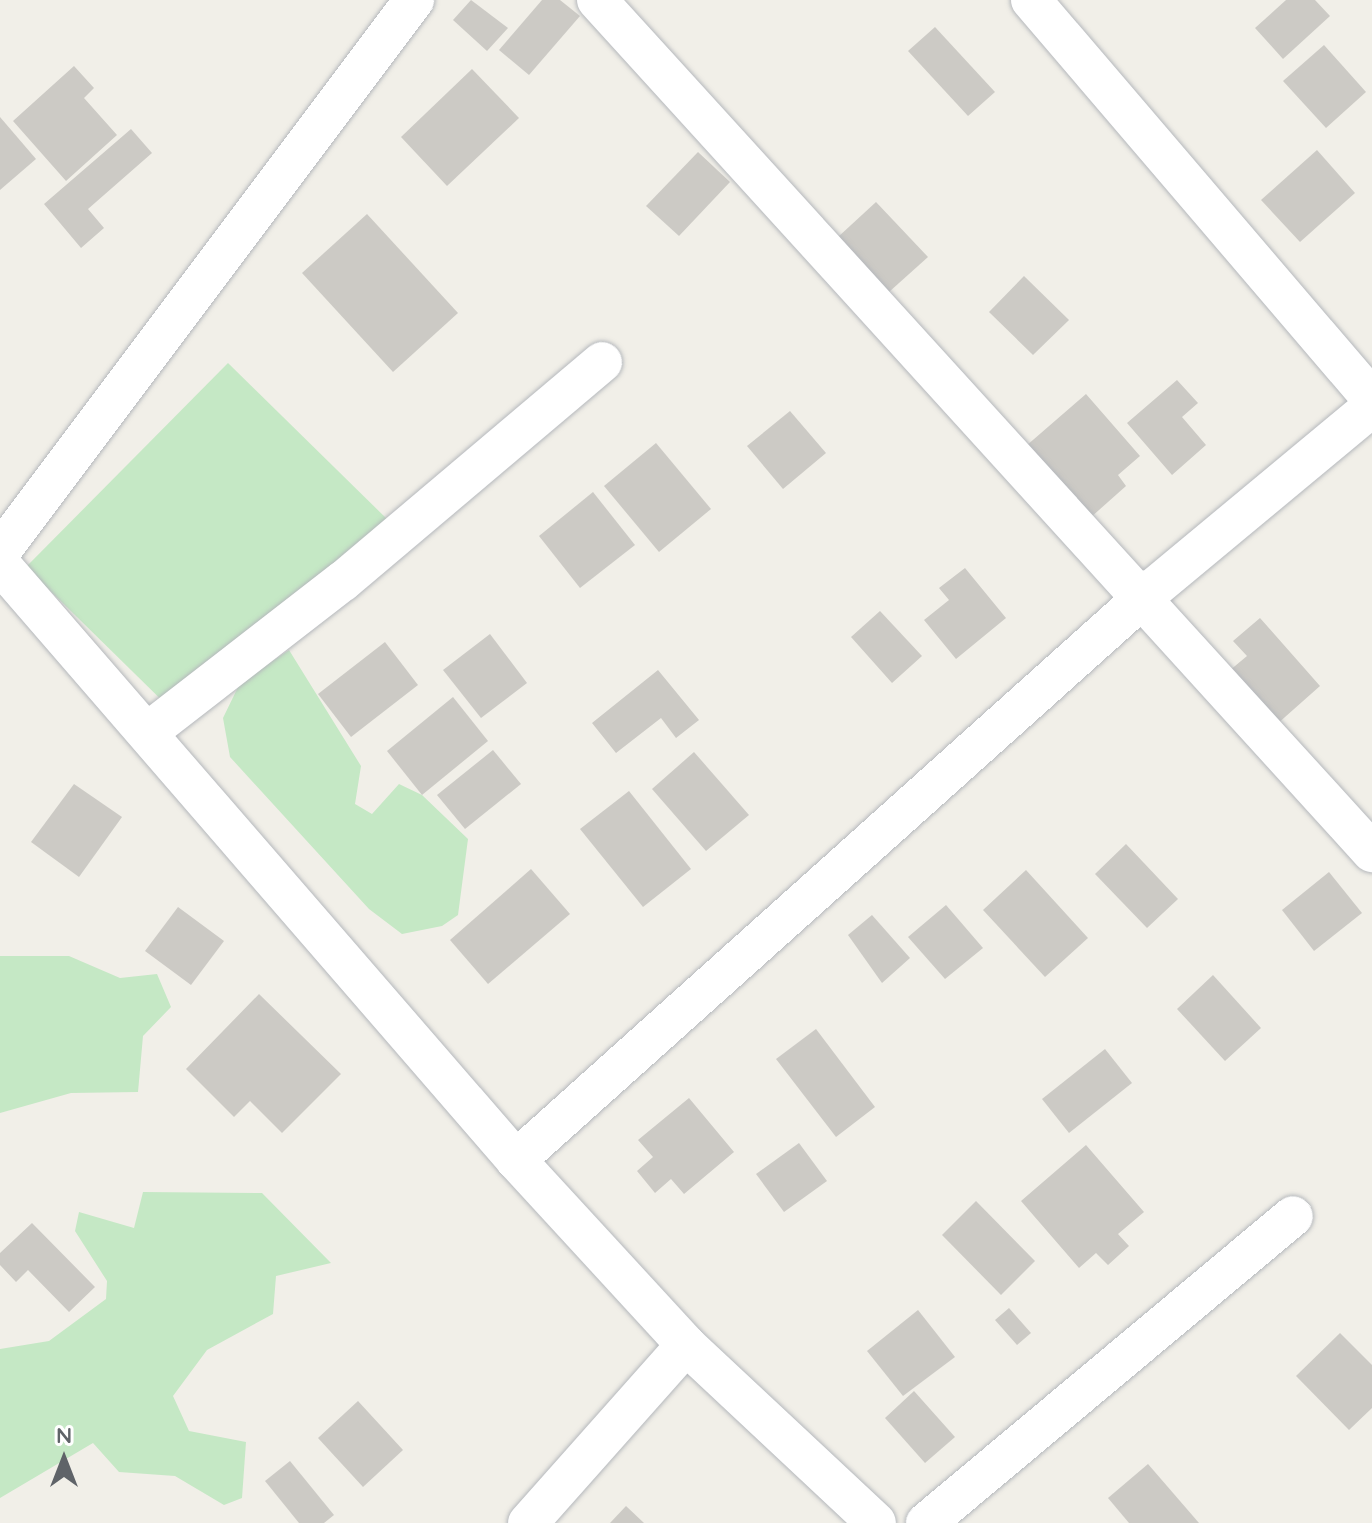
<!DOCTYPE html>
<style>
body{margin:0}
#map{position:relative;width:1372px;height:1523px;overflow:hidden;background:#f1efe8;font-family:Quicksand,sans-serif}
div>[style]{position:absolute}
.green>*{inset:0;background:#c5e8c5}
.building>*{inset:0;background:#cccac5}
.roads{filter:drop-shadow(0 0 2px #b5b8bc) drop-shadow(0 0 2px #b5b8bc)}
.street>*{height:40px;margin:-20px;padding:0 20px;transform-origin:20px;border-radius:20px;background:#fff}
span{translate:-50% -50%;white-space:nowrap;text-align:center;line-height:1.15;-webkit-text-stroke:6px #fff;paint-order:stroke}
.north{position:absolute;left:24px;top:1419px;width:80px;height:80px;-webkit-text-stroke:6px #fff;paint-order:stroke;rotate:0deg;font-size:22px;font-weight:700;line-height:32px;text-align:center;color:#5f6368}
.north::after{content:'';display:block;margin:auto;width:28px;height:36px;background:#5f6368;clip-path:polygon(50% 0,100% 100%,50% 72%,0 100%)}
</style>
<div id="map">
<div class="green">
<i style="clip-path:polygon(228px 363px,388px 520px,186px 724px,26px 567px)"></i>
<i style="clip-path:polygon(289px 650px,361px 766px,355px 804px,372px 814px,399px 784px,422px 795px,468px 839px,458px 915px,442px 926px,402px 934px,369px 909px,230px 757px,223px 718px,240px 683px)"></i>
<i style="clip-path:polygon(0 956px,69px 956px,120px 978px,157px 974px,171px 1007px,143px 1036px,138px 1092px,71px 1093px,0 1113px)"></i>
<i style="clip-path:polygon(143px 1192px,262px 1193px,331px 1263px,276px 1276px,273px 1314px,207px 1350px,173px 1396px,189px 1431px,246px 1442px,242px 1498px,224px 1505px,175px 1476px,119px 1472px,93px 1443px,0 1498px,0 1349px,49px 1341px,106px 1299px,107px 1281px,75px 1231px,79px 1212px,134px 1228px)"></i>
</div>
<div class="building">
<i style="clip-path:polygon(471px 0,508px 28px,487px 51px,453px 20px)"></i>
<i style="clip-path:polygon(542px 0,560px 0,580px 16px,529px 75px,499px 50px)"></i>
<i style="clip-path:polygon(1286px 0,1315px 0,1330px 16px,1283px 59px,1255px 28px)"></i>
<i style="clip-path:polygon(935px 27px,995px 92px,968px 116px,908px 51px)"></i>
<i style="clip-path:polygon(1324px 45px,1366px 92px,1326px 128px,1283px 81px)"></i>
<i style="clip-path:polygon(74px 66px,94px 88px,84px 98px,117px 135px,66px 181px,13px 121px)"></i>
<i style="clip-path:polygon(472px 69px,519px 118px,447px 186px,401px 137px)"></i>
<i style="clip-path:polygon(0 117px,36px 159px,0 190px)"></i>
<i style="clip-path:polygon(131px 129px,152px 153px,88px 209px,104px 228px,81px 248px,44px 204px)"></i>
<i style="clip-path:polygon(1317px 150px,1355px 193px,1300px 242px,1261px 200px)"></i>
<i style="clip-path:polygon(698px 152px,730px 182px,679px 236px,646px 206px)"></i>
<i style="clip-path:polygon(876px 202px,928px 257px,889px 292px,838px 237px)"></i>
<i style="clip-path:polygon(367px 214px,458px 313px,393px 372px,302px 273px)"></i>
<i style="clip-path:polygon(1024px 276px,1069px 320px,1033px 355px,989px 312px)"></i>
<i style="clip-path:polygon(1177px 380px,1198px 403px,1182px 417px,1206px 445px,1172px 475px,1127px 423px)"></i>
<i style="clip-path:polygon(1086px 394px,1140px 456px,1118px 475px,1126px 486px,1090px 518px,1026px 446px)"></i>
<i style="clip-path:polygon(790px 411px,826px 453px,783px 489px,747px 446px)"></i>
<i style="clip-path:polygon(656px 443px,711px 509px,659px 552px,604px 486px)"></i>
<i style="clip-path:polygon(593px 492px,635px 545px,580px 588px,539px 536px)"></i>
<i style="clip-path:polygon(965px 568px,1006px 618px,956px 659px,924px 620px,949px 600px,939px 588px)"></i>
<i style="clip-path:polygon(880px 611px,922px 656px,892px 683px,851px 637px)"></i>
<i style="clip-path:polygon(1260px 618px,1320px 686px,1276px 725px,1229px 671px,1247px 656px,1233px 641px)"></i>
<i style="clip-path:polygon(490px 634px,527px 683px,481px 718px,443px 670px)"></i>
<i style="clip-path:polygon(385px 642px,418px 685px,351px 737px,318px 694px)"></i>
<i style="clip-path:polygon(658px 670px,699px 720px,676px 738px,661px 718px,616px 753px,592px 723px)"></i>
<i style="clip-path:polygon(453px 697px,488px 741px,422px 795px,387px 751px)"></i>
<i style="clip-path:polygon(493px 750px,521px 784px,465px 829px,437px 795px)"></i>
<i style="clip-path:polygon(694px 752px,749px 815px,706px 851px,652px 789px)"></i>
<i style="clip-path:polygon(74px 784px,122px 817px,79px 877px,31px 842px)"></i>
<i style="clip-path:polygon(629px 791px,691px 869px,643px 907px,580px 829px)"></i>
<i style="clip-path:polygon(1126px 844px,1178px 899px,1147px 928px,1095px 874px)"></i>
<i style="clip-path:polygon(531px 869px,570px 914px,488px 984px,450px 940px)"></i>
<i style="clip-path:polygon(1026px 870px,1088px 938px,1045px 977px,983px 910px)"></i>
<i style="clip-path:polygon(1329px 872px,1362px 913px,1314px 951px,1282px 910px)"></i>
<i style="clip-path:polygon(946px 905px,983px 948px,945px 979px,908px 937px)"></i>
<i style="clip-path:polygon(178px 907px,224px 941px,191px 985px,145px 951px)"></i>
<i style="clip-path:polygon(872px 915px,910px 958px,882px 983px,848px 935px)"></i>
<i style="clip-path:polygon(1213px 975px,1261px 1028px,1225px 1061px,1177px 1009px)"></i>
<i style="clip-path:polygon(259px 994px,341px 1074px,282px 1133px,250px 1101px,234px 1117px,186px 1069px)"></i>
<i style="clip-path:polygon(816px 1029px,875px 1107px,836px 1137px,776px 1059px)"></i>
<i style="clip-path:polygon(1105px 1049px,1132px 1083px,1069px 1133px,1042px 1099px)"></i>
<i style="clip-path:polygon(689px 1098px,734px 1152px,684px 1194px,671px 1179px,655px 1193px,637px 1171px,653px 1157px,638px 1140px)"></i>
<i style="clip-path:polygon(799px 1143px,827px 1181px,784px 1212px,756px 1174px)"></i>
<i style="clip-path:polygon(1086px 1145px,1144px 1212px,1118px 1234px,1129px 1246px,1108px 1265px,1096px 1253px,1079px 1268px,1021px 1201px)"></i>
<i style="clip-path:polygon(976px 1201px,1035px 1261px,1001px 1295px,942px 1235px)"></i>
<i style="clip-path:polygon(32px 1223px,95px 1287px,69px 1312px,28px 1270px,16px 1282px,0 1265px,0 1253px)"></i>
<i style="clip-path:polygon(1009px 1308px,1031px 1333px,1017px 1345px,995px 1320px)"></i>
<i style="clip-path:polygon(918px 1310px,955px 1357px,903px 1396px,867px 1351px)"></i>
<i style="clip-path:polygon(1340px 1333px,1372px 1365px,1372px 1408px,1349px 1430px,1296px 1376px)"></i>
<i style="clip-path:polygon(914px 1391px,955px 1437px,925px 1463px,885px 1418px)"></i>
<i style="clip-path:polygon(358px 1401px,403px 1450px,363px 1487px,318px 1438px)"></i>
<i style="clip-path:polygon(290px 1461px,334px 1515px,324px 1523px,299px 1523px,265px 1481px)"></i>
<i style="clip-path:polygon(1148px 1464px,1199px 1523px,1129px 1523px,1108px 1498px)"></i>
<i style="clip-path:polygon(626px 1506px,644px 1523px,610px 1523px)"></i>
</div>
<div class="roads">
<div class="street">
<i style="left:597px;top:0;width:1152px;rotate:47.71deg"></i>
<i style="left:1031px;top:0;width:525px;rotate:49.48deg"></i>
<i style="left:0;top:552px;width:690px;rotate:-53.13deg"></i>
<i style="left:0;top:564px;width:788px;rotate:49.11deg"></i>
<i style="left:516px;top:1160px;width:251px;rotate:47.4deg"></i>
<i style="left:686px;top:1345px;width:260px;rotate:43.1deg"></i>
<i style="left:148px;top:732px;width:247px;rotate:-37.8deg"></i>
<i style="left:343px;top:581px;width:339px;rotate:-40.2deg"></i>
<i style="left:516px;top:1160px;width:857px;rotate:-41.88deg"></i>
<i style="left:1154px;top:588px;width:283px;rotate:-39.7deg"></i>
<i style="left:528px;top:1523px;width:238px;rotate:-48.4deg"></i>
<i style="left:926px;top:1523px;width:478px;rotate:-39.9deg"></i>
</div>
</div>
<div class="north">N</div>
</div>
